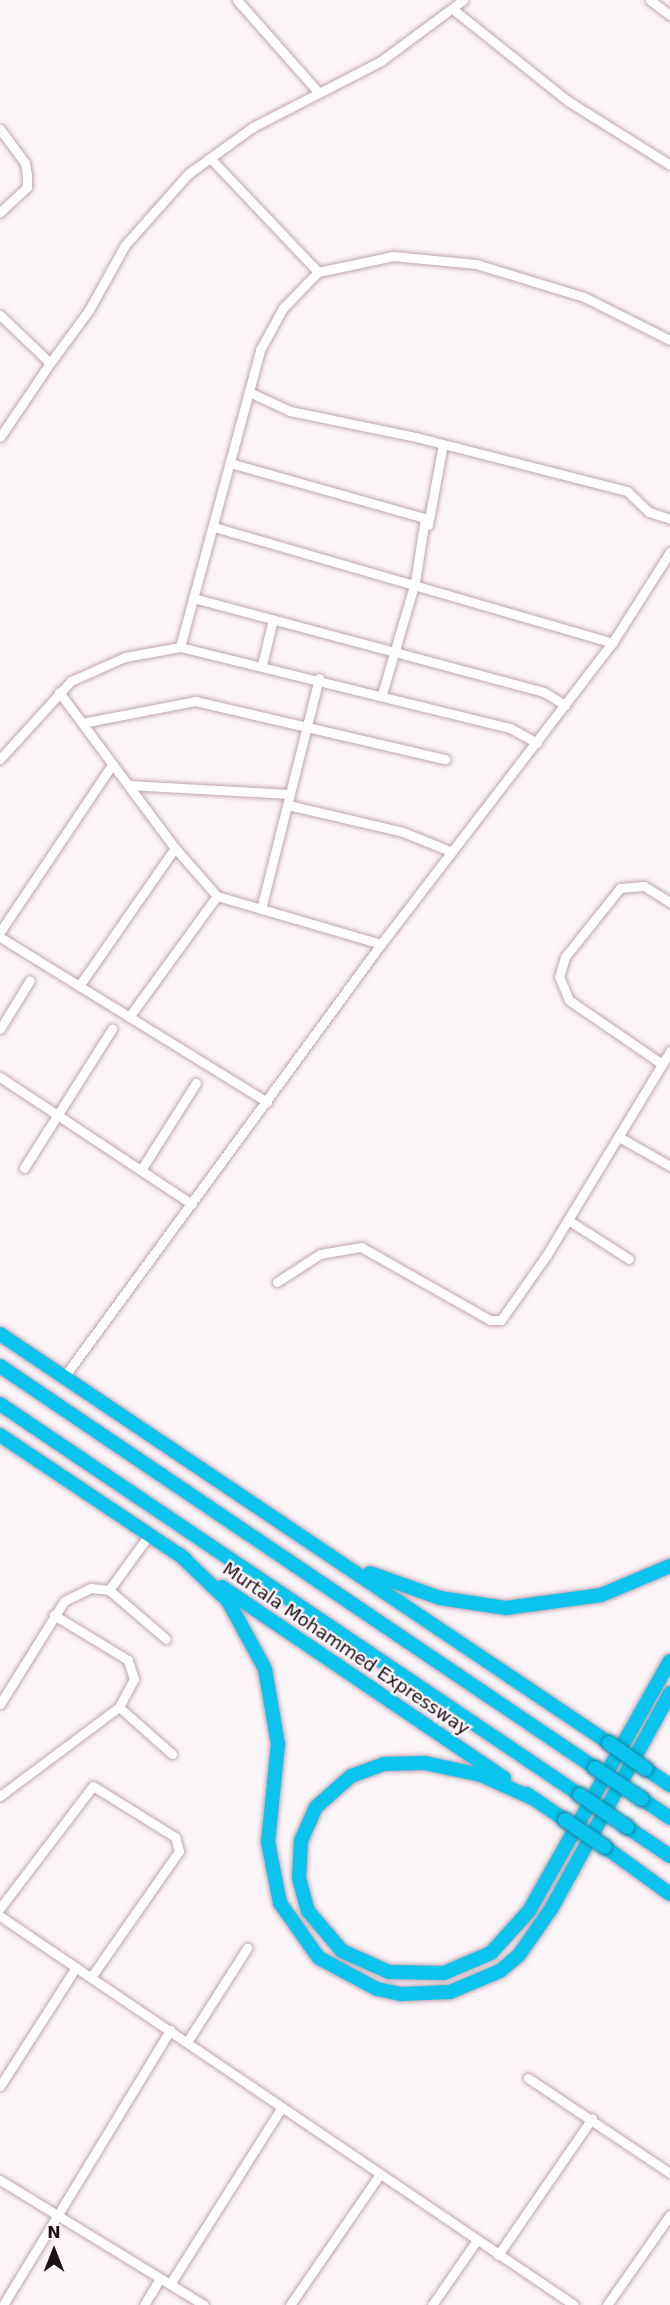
<!DOCTYPE html>
<style>
body{margin:0}
#map{position:relative;width:670px;height:2305px;overflow:hidden;background:#fbf5f8;font-family:"DejaVu Sans",sans-serif}
div>[style]{position:absolute}
.roads{filter:drop-shadow(0 0 2px #bfa4b1) drop-shadow(0 0 2px #bfa4b1)}
.minor>*{height:9px;margin:-4.5px;padding:0 4.5px;transform-origin:4.5px;border-radius:4.5px;background:#fff}
.highway>*{height:14px;margin:-7px;padding:0 7px;transform-origin:7px;border-radius:7px;background:#0ac4ed}
.bridges{filter:drop-shadow(0 0 2px #1085a2) drop-shadow(0 0 2px #1085a2)}
.highway-bridge>*{height:14px;margin:-7px;padding:0 7px;transform-origin:7px;border-radius:7px;background:#0ac4ed}
span{translate:-50% -50%;white-space:nowrap;text-align:center;line-height:1.15;-webkit-text-stroke:4.5px #fbf5f8;paint-order:stroke}
.street-label{font-size:18px;color:#1b1116}
.north{position:absolute;left:24px;top:2221px;width:60px;height:60px;-webkit-text-stroke:4px #fbf5f8;paint-order:stroke;rotate:0deg;font-size:16px;font-weight:700;line-height:24px;text-align:center;color:#1b1116}
.north::after{content:'';display:block;margin:auto;width:21px;height:27px;background:#1b1116;clip-path:polygon(50% 0,100% 100%,50% 72%,0 100%)}
</style>
<div id="map">
<div class="roads">
<div class="minor">
<i style="left:237px;top:0;width:124px;rotate:48.6deg"></i>
<i style="left:650px;top:0;width:25px;rotate:37deg"></i>
<i style="left:454px;top:10px;width:146px;rotate:38.6deg"></i>
<i style="left:568px;top:101px;width:120px;rotate:32.1deg"></i>
<i style="left:0;top:129px;width:42px;rotate:53.7deg"></i>
<i style="left:25px;top:163px;width:12px;rotate:81deg"></i>
<i style="left:27px;top:175px;width:12px;rotate:90deg"></i>
<i style="left:27px;top:187px;width:37px;rotate:137deg"></i>
<i style="left:210px;top:158px;width:157px;rotate:46.5deg"></i>
<i style="left:0;top:315px;width:69px;rotate:43.8deg"></i>
<i style="left:50px;top:363px;width:89px;rotate:124deg"></i>
<i style="left:50px;top:363px;width:66px;rotate:-53.7deg"></i>
<i style="left:89px;top:310px;width:74px;rotate:-61deg"></i>
<i style="left:125px;top:245px;width:95px;rotate:-48.4deg"></i>
<i style="left:188px;top:174px;width:80px;rotate:-35.9deg"></i>
<i style="left:253px;top:127px;width:144px;rotate:-27.3deg"></i>
<i style="left:381px;top:61px;width:102px;rotate:-36.6deg"></i>
<i style="left:249px;top:392px;width:45px;rotate:24.9deg"></i>
<i style="left:290px;top:411px;width:129px;rotate:11.7deg"></i>
<i style="left:416px;top:437px;width:218px;rotate:14.4deg"></i>
<i style="left:627px;top:491px;width:30px;rotate:44deg"></i>
<i style="left:649px;top:512px;width:22px;rotate:18deg"></i>
<i style="left:230px;top:463px;width:203px;rotate:15.8deg"></i>
<i style="left:425px;top:518px;width:65px;rotate:98.9deg"></i>
<i style="left:415px;top:582px;width:117px;rotate:106.4deg"></i>
<i style="left:428px;top:525px;width:82px;rotate:-79.5deg"></i>
<i style="left:214px;top:527px;width:415px;rotate:16.2deg"></i>
<i style="left:193px;top:598px;width:363px;rotate:15deg"></i>
<i style="left:544px;top:692px;width:25px;rotate:32deg"></i>
<i style="left:180px;top:647px;width:308px;rotate:-74.9deg"></i>
<i style="left:260px;top:350px;width:48px;rotate:-61.3deg"></i>
<i style="left:283px;top:308px;width:50px;rotate:-45.8deg"></i>
<i style="left:318px;top:272px;width:77px;rotate:-12deg"></i>
<i style="left:393px;top:256px;width:83px;rotate:5.5deg"></i>
<i style="left:476px;top:264px;width:113px;rotate:17deg"></i>
<i style="left:584px;top:297px;width:96px;rotate:26.6deg"></i>
<i style="left:262px;top:665px;width:47px;rotate:-76.6deg"></i>
<i style="left:59px;top:692px;width:194px;rotate:53.4deg"></i>
<i style="left:175px;top:848px;width:64px;rotate:48.8deg"></i>
<i style="left:217px;top:896px;width:171px;rotate:16.3deg"></i>
<i style="left:82px;top:723px;width:115px;rotate:-11deg"></i>
<i style="left:195px;top:701px;width:257px;rotate:13.1deg"></i>
<i style="left:0;top:759px;width:105px;rotate:-47.7deg"></i>
<i style="left:71px;top:681px;width:59px;rotate:-24deg"></i>
<i style="left:125px;top:657px;width:56px;rotate:-10.3deg"></i>
<i style="left:180px;top:647px;width:340px;rotate:13.8deg"></i>
<i style="left:510px;top:728px;width:31px;rotate:29deg"></i>
<i style="left:128px;top:785px;width:162px;rotate:3.2deg"></i>
<i style="left:288px;top:805px;width:118px;rotate:13.2deg"></i>
<i style="left:403px;top:832px;width:51px;rotate:22deg"></i>
<i style="left:261px;top:909px;width:238px;rotate:-75.9deg"></i>
<i style="left:0;top:932px;width:201px;rotate:-56.2deg"></i>
<i style="left:0;top:937px;width:314px;rotate:31.7deg"></i>
<i style="left:79px;top:986px;width:168px;rotate:-55.2deg"></i>
<i style="left:129px;top:1017px;width:150px;rotate:-54deg"></i>
<i style="left:0;top:1029px;width:57px;rotate:-58.5deg"></i>
<i style="left:662px;top:1064px;width:113px;rotate:-145.5deg"></i>
<i style="left:569px;top:1000px;width:25px;rotate:-113deg"></i>
<i style="left:559px;top:977px;width:21px;rotate:-73deg"></i>
<i style="left:565px;top:957px;width:88px;rotate:-51.4deg"></i>
<i style="left:620px;top:888px;width:24px;rotate:-5deg"></i>
<i style="left:644px;top:886px;width:31px;rotate:32deg"></i>
<i style="left:0;top:1077px;width:230px;rotate:33.5deg"></i>
<i style="left:619px;top:1137px;width:59px;rotate:29.6deg"></i>
<i style="left:24px;top:1168px;width:165px;rotate:-57.7deg"></i>
<i style="left:141px;top:1170px;width:103px;rotate:-57.7deg"></i>
<i style="left:568px;top:1220px;width:72px;rotate:32.6deg"></i>
<i style="left:277px;top:1282px;width:51px;rotate:-33.1deg"></i>
<i style="left:320px;top:1254px;width:42px;rotate:-9.7deg"></i>
<i style="left:361px;top:1247px;width:148px;rotate:29.5deg"></i>
<i style="left:490px;top:1320px;width:11px"></i>
<i style="left:501px;top:1320px;width:78px;rotate:-54.9deg"></i>
<i style="left:546px;top:1256px;width:240px;rotate:-58.8deg"></i>
<i style="left:64px;top:1377px;width:537px;rotate:-53.79deg"></i>
<i style="left:381px;top:944px;width:379px;rotate:-52.5deg"></i>
<i style="left:612px;top:643px;width:108px;rotate:-57.5deg"></i>
<i style="left:109px;top:1590px;width:75px;rotate:40.7deg"></i>
<i style="left:0;top:1704px;width:121px;rotate:-58.1deg"></i>
<i style="left:64px;top:1601px;width:30px;rotate:-26deg"></i>
<i style="left:91px;top:1588px;width:18px;rotate:6deg"></i>
<i style="left:109px;top:1590px;width:68px;rotate:-54deg"></i>
<i style="left:119px;top:1707px;width:71px;rotate:41.6deg"></i>
<i style="left:0;top:1796px;width:149px;rotate:-36.8deg"></i>
<i style="left:119px;top:1707px;width:32px;rotate:-62deg"></i>
<i style="left:134px;top:1679px;width:20px;rotate:-108deg"></i>
<i style="left:128px;top:1660px;width:87px;rotate:-148.7deg"></i>
<i style="left:0;top:1908px;width:153px;rotate:-52.7deg"></i>
<i style="left:93px;top:1786px;width:97px;rotate:31.9deg"></i>
<i style="left:175px;top:1837px;width:15px;rotate:74deg"></i>
<i style="left:179px;top:1851px;width:154px;rotate:124.9deg"></i>
<i style="left:0;top:1916px;width:693px;rotate:34.13deg"></i>
<i style="left:187px;top:2042px;width:112px;rotate:-57.4deg"></i>
<i style="left:528px;top:2078px;width:171px;rotate:33.8deg"></i>
<i style="left:0;top:2086px;width:141px;rotate:-57.4deg"></i>
<i style="left:0;top:2180px;width:239px;rotate:31.5deg"></i>
<i style="left:498px;top:2255px;width:166px;rotate:-55.5deg"></i>
<i style="left:170px;top:2284px;width:209px;rotate:-57.7deg"></i>
<i style="left:3px;top:2305px;width:322px;rotate:-58.7deg"></i>
<i style="left:144px;top:2305px;width:31px;rotate:-59deg"></i>
<i style="left:290px;top:2305px;width:159px;rotate:-55.5deg"></i>
<i style="left:432px;top:2305px;width:79px;rotate:-55.3deg"></i>
<i style="left:607px;top:2305px;width:110px;rotate:-55deg"></i>
</div>
<div class="highway">
<i style="left:0;top:1334px;width:734px;rotate:33.89deg"></i>
<i style="left:0;top:1366px;width:718px;rotate:34.04deg"></i>
<i style="left:0;top:1404px;width:699px;rotate:33.99deg"></i>
<i style="left:0;top:1435px;width:223px;rotate:33.8deg"></i>
<i style="left:179px;top:1554px;width:68px;rotate:43.8deg"></i>
<i style="left:228px;top:1601px;width:77px;rotate:61.4deg"></i>
<i style="left:265px;top:1669px;width:76px;rotate:80.2deg"></i>
<i style="left:278px;top:1744px;width:99px;rotate:95.8deg"></i>
<i style="left:268px;top:1842px;width:62px;rotate:78.9deg"></i>
<i style="left:280px;top:1903px;width:67px;rotate:54.7deg"></i>
<i style="left:319px;top:1958px;width:66px;rotate:28.1deg"></i>
<i style="left:377px;top:1989px;width:25px;rotate:12deg"></i>
<i style="left:401px;top:1994px;width:49px;rotate:-2.3deg"></i>
<i style="left:450px;top:1992px;width:54px;rotate:-22.8deg"></i>
<i style="left:500px;top:1971px;width:25px;rotate:-40deg"></i>
<i style="left:519px;top:1955px;width:56px;rotate:-55.2deg"></i>
<i style="left:551px;top:1909px;width:247px;rotate:-61.1deg"></i>
<i style="left:370px;top:1573px;width:74px;rotate:19.7deg"></i>
<i style="left:440px;top:1598px;width:67px;rotate:8.6deg"></i>
<i style="left:506px;top:1608px;width:96px;rotate:-7.8deg"></i>
<i style="left:601px;top:1595px;width:75px;rotate:-22.8deg"></i>
<i style="left:222px;top:1587px;width:341px;rotate:34.1deg"></i>
<i style="left:646px;top:1769px;width:29px;rotate:34deg"></i>
<i style="left:527px;top:1794px;width:46px;rotate:34.4deg"></i>
<i style="left:534px;top:1799px;width:58px;rotate:-155.6deg"></i>
<i style="left:481px;top:1775px;width:57px;rotate:-167.9deg"></i>
<i style="left:425px;top:1763px;width:41px;rotate:178.6deg"></i>
<i style="left:384px;top:1764px;width:35px;rotate:160deg"></i>
<i style="left:351px;top:1776px;width:47px;rotate:138.5deg"></i>
<i style="left:316px;top:1807px;width:36px;rotate:114deg"></i>
<i style="left:301px;top:1840px;width:38px;rotate:93deg"></i>
<i style="left:299px;top:1878px;width:34px;rotate:75deg"></i>
<i style="left:308px;top:1911px;width:52px;rotate:49.6deg"></i>
<i style="left:342px;top:1951px;width:51px;rotate:24.1deg"></i>
<i style="left:389px;top:1972px;width:55px;rotate:1deg"></i>
<i style="left:444px;top:1973px;width:51px;rotate:-23.1deg"></i>
<i style="left:491px;top:1953px;width:57px;rotate:-47.9deg"></i>
<i style="left:529px;top:1911px;width:287px;rotate:-60.6deg"></i>
<i style="left:642px;top:1799px;width:34px;rotate:34deg"></i>
<i style="left:627px;top:1827px;width:52px;rotate:34deg"></i>
<i style="left:605px;top:1847px;width:80px;rotate:35.9deg"></i>
</div>
</div>
<div class="bridges">
<div class="highway-bridge">
<i style="left:609px;top:1743px;width:45px;rotate:35.1deg"></i>
<i style="left:595px;top:1768px;width:56px;rotate:33.4deg"></i>
<i style="left:580px;top:1795px;width:57px;rotate:34.2deg"></i>
<i style="left:565px;top:1820px;width:48px;rotate:34deg"></i>
</div>
</div>
<div class="street-label">
<span style="left:346px;top:1649px;rotate:34deg">Murtala Mohammed Expressway</span>
</div>
<div class="north">N</div>
</div>
